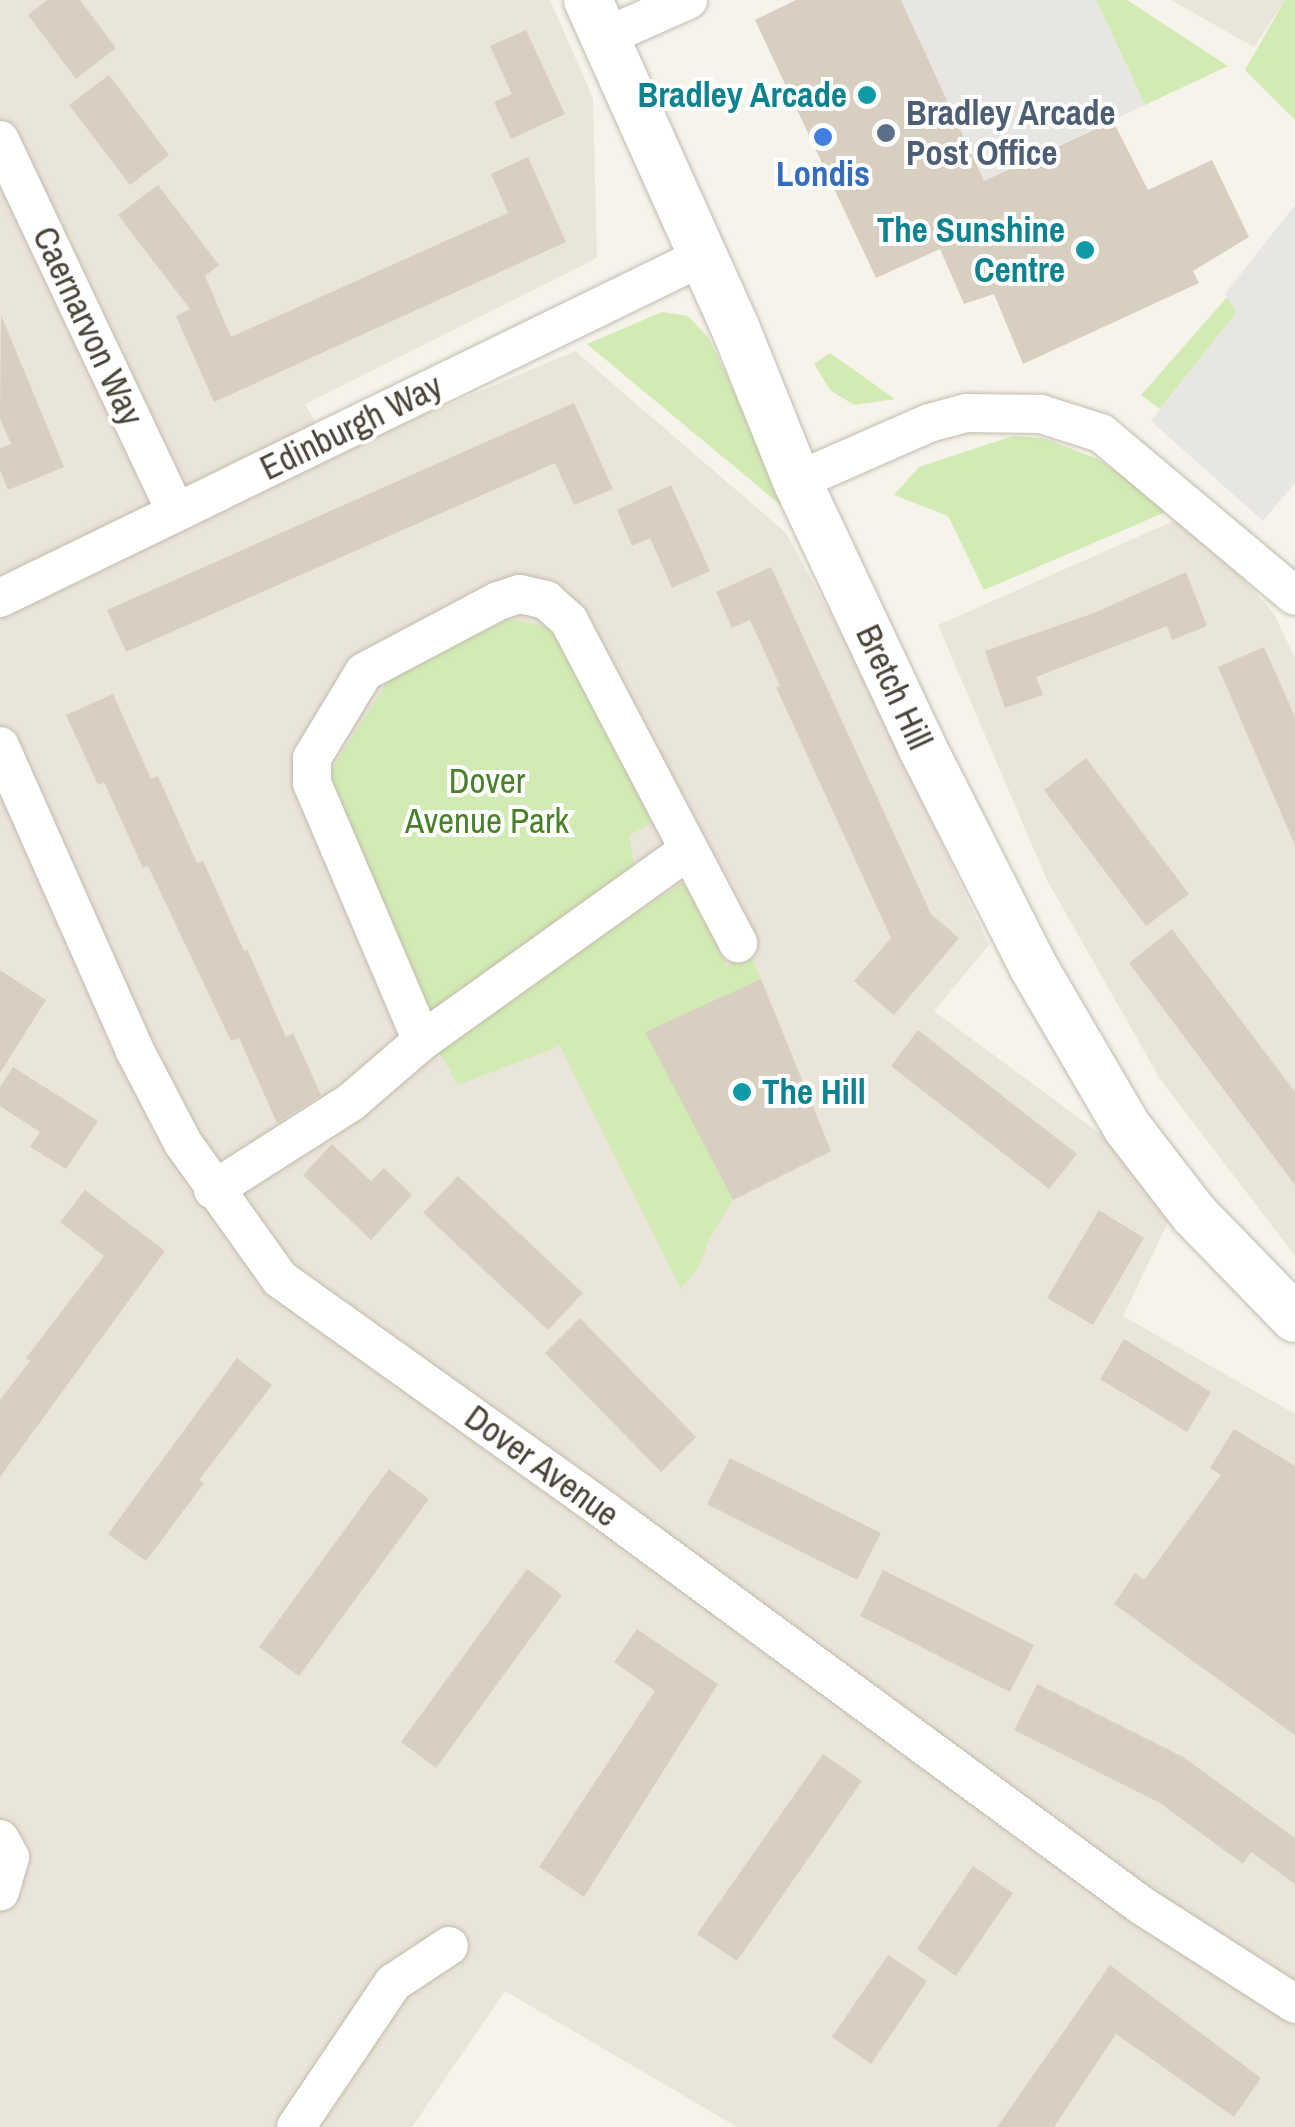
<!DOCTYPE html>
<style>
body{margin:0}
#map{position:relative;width:1295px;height:2127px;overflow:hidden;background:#f6f3eb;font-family:"Archivo Narrow",sans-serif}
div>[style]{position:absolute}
.residential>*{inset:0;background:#eae5d9}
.green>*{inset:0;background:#d2ebb4}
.parking>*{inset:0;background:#e8e6e3}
.building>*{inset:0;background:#d8cfc0}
.roads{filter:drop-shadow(0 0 2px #c2bbad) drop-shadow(0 0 2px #c2bbad)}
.minor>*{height:38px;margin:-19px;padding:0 19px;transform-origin:19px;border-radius:19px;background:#fff}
.tertiary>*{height:48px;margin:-24px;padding:0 24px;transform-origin:24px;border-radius:24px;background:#fff}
.dots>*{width:28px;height:28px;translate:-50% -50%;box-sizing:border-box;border:5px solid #fff;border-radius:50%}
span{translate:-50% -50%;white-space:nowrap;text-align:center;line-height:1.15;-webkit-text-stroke:8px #fff;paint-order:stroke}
.culture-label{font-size:35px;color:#0d838f;font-weight:700}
.right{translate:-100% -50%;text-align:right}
.left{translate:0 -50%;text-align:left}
.service-label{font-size:35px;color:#4e5e75;font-weight:700}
.shop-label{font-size:35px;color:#366cbe;font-weight:700}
.street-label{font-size:35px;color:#4b4438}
.park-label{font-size:35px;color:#498029}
</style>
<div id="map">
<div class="residential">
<i style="clip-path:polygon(0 0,550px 0,593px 98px,597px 258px,305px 404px,333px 453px,575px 351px,786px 533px,861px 670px,989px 945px,934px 1011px,1102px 1135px,1170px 1218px,1123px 1316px,1295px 1414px,1295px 2127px,737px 2127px,505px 1991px,412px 2127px,0 2127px)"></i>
<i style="clip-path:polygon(1171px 0,1285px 0,1254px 47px)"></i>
<i style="clip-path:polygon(1176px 520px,1241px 576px,1274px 614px,1295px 658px,1295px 1256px,1160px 1079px,1047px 880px,938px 625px)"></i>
</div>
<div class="green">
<i style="clip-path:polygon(1096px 0,1127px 0,1228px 66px,1145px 105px)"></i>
<i style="clip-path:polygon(1285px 0,1295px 0,1295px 120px,1245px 70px)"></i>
<i style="clip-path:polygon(1228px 296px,1237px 312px,1160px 409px,1141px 395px)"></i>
<i style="clip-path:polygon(662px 312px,688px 316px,709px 338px,790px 513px,587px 344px)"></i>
<i style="clip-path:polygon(830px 353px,895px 399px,854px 405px,830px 390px,814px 364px)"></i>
<i style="clip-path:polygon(1013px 436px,1044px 438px,1097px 459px,1136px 483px,1168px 511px,984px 590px,948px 516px,894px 495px,919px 467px)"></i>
<i style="clip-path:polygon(508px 619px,553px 628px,656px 821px,629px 835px,636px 875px,429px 1022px,331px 792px,332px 769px,393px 673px)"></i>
<i style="clip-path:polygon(684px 882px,727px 966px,750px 954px,761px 979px,646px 1032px,733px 1200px,710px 1237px,699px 1266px,681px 1289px,560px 1046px,458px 1085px,435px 1045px)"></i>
</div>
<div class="parking">
<i style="clip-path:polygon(901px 0,1096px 0,1145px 105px,984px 181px)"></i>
<i style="clip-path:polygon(1295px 205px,1295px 483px,1263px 521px,1151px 421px,1237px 312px,1225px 294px)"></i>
</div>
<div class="building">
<i style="clip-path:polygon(47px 0,80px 0,116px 48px,76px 79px,28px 15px)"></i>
<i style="clip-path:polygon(796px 0,901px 0,984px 181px,1113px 121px,1148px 190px,1212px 160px,1249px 237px,1193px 271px,1199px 283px,1023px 364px,994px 294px,964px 304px,940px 249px,876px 278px,755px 20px)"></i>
<i style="clip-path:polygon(526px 30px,565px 114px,511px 139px,494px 102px,512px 94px,490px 46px)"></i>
<i style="clip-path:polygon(109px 75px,169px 155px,130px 185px,69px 105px)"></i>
<i style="clip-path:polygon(528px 157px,566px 242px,214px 402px,176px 316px,190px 309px,118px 215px,158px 185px,219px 265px,205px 276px,231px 337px,508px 213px,491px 174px)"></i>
<i style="clip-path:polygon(1px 315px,64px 467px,8px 490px,0 470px,0 448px,11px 444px,0 419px)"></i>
<i style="clip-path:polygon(574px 403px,613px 489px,574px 505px,555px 463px,126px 652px,107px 610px)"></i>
<i style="clip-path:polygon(671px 485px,710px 571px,672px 588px,650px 538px,632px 546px,617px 510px)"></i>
<i style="clip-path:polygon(771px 567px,931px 914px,959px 938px,894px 1015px,854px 981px,891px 938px,776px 687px,780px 686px,750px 620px,732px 628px,716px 592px)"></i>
<i style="clip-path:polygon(1186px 572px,1207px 626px,1172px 640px,1167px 626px,1036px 677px,1043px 695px,1005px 708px,985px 651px,1094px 613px)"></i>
<i style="clip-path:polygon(1264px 647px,1295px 717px,1295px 845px,1218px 667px)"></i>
<i style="clip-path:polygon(113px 694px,151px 779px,158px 776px,197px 863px,203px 861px,244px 951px,247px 949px,286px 1037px,293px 1033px,321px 1095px,277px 1123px,239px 1038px,231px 1041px,148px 866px,143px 868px,104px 782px,98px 785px,66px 715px)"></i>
<i style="clip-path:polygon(1086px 758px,1189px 894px,1146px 926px,1044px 790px)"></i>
<i style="clip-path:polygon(1172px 929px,1295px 1092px,1295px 1185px,1129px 963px)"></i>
<i style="clip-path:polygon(0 970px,46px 1000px,0 1073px)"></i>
<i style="clip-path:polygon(761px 979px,831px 1151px,733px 1200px,645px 1032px)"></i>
<i style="clip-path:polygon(918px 1030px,1077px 1154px,1049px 1189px,891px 1066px)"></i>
<i style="clip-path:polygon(13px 1067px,98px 1121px,66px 1169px,30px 1147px,40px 1132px,0 1106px,0 1087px)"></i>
<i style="clip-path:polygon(332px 1144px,371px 1181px,384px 1168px,412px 1195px,371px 1240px,303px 1175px)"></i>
<i style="clip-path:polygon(458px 1176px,583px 1293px,548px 1330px,423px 1213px)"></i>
<i style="clip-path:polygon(85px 1190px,165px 1251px,0 1477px,0 1400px,30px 1361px,26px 1358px,104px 1256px,60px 1222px)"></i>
<i style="clip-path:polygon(1099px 1210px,1144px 1238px,1093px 1325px,1047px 1298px)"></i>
<i style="clip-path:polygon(580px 1318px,696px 1437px,661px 1472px,545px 1353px)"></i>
<i style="clip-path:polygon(1124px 1339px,1211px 1392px,1187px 1432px,1100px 1379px)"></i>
<i style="clip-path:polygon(237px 1358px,272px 1385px,199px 1480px,204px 1483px,146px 1561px,108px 1534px)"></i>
<i style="clip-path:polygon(1234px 1429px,1295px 1466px,1295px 1735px,1114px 1604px,1135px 1573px,1144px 1580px,1221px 1475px,1210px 1468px)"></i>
<i style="clip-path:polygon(730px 1458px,881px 1533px,857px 1580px,707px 1504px)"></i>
<i style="clip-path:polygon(389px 1469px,429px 1499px,299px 1676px,259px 1647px)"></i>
<i style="clip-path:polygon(527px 1569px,562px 1595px,436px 1768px,401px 1742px)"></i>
<i style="clip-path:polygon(883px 1570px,1034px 1645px,1010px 1692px,860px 1616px)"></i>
<i style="clip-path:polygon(637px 1629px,718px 1684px,584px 1897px,539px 1867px,655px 1691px,614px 1662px)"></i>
<i style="clip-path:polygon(1037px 1684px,1183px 1757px,1295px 1838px,1295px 1884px,1251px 1852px,1243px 1864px,1160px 1803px,1014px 1730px)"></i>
<i style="clip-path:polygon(823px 1754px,862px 1781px,737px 1961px,697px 1934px)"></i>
<i style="clip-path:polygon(973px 1866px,1013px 1893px,956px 1976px,917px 1949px)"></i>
<i style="clip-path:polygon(888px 1955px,927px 1981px,871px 2064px,832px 2037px)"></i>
<i style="clip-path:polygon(1110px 1965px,1261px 2078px,1234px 2117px,1116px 2034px,1054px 2127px,997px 2127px)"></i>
</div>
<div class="roads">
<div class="minor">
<i style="left:605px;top:37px;width:91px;rotate:-24deg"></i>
<i style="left:0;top:140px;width:410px;rotate:64.7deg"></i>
<i style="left:797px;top:481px;width:144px;rotate:-23.7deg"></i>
<i style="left:929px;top:423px;width:39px;rotate:-15deg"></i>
<i style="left:967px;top:413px;width:74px;rotate:0.8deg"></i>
<i style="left:1041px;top:414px;width:63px;rotate:17.6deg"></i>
<i style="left:1101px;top:433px;width:253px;rotate:40deg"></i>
<i style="left:0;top:598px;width:780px;rotate:-25.91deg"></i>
<i style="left:0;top:746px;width:331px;rotate:66.1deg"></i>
<i style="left:134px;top:1049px;width:106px;rotate:62.5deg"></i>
<i style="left:183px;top:1143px;width:167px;rotate:54.5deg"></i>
<i style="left:280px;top:1279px;width:399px;rotate:35.5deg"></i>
<i style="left:605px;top:1511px;width:665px;rotate:36.32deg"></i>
<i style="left:1141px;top:1905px;width:183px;rotate:32.7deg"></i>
<i style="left:422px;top:1041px;width:280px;rotate:-113.1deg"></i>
<i style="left:312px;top:783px;width:25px;rotate:-90deg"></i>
<i style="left:312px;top:758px;width:100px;rotate:-58.8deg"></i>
<i style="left:364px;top:672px;width:152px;rotate:-27.9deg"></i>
<i style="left:498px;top:601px;width:23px;rotate:-18deg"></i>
<i style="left:520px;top:594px;width:27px;rotate:13deg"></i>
<i style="left:546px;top:600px;width:31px;rotate:42deg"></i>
<i style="left:569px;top:621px;width:364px;rotate:62.3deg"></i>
<i style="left:213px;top:1190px;width:164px;rotate:-32.5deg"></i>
<i style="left:351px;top:1102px;width:94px;rotate:-40.7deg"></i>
<i style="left:422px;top:1041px;width:328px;rotate:-35.6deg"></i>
<i style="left:0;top:1839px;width:21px;rotate:61deg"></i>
<i style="left:10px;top:1857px;width:36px;rotate:106deg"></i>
<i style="left:296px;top:2127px;width:174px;rotate:-56deg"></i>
<i style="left:393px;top:1983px;width:67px;rotate:-33.5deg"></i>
</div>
<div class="tertiary">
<i style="left:588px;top:0;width:359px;rotate:65.8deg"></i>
<i style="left:735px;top:327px;width:166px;rotate:68.1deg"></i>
<i style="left:797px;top:481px;width:294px;rotate:64.8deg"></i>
<i style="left:922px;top:747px;width:246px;rotate:63.1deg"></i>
<i style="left:1033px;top:966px;width:186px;rotate:59.7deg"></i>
<i style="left:1127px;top:1127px;width:110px;rotate:52.4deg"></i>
<i style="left:1194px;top:1214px;width:145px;rotate:45.8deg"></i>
</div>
</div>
<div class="dots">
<i style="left:867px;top:95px;background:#0f9aa8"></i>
<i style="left:886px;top:133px;background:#5c6f8a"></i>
<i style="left:823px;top:137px;background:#3f7fe0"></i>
<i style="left:1085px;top:250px;background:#0f9aa8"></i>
<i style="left:742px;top:1092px;background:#0f9aa8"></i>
</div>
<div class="culture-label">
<span class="right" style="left:847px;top:95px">Bradley Arcade</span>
<span class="right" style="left:1065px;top:250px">The Sunshine<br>Centre</span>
<span class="left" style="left:762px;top:1092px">The Hill</span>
</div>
<div class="service-label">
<span class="left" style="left:906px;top:133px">Bradley Arcade<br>Post Office</span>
</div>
<div class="shop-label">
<span style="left:823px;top:174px">Londis</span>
</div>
<div class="street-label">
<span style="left:88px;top:326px;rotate:65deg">Caernarvon Way</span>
<span style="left:351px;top:427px;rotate:-26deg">Edinburgh Way</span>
<span style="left:894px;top:687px;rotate:65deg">Bretch Hill</span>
<span style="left:542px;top:1466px;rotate:36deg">Dover Avenue</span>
</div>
<div class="park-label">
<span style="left:487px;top:801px">Dover<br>Avenue Park</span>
</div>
</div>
